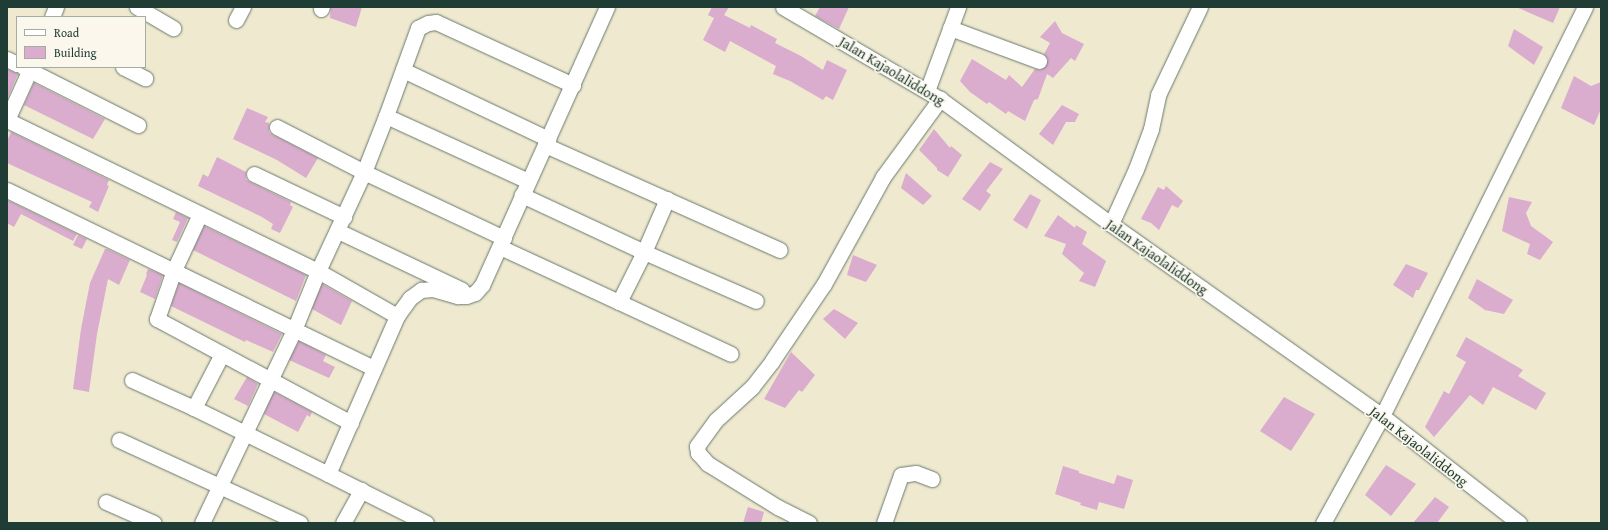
<!DOCTYPE html>
<style>
body{margin:0}
#map{position:relative;width:1608px;height:530px;overflow:hidden;background:#efe9d0;font-family:"Gentium Book Plus",serif}
div>[style]{position:absolute}
.building>*{inset:0;background:#daacce}
.roads{filter:drop-shadow(0 0 1px #68796b) drop-shadow(0 0 1px #68796b)}
.minor>*{height:15px;margin:-7.5px;padding:0 7.5px;transform-origin:7.5px;border-radius:7.5px;background:#fff}
span{translate:-50% -50%;white-space:nowrap;text-align:center;line-height:1.15;-webkit-text-stroke:3.5px #fbf7ec;paint-order:stroke}
.street-label{font-size:14px;color:#1f3d34}
.frame{position:absolute;inset:0;border:8px solid #1f3d34;pointer-events:none}
.legend{position:absolute;left:16px;top:16px;width:130px;height:52px;box-sizing:border-box;background:#fbf7ec;border:1px solid #a3ada2;margin:0;padding:5px 7px;list-style:none;font-size:12px;color:#1f3d34}
.legend li{display:flex;align-items:center;gap:8px;height:20px}
.legend b{width:20px;border:1px solid #a3ada2}
</style>
<div id="map">
<div class="building">
<i style="clip-path:polygon(331px 7px,362px 7px,356px 27px,330px 18px)"></i>
<i style="clip-path:polygon(712px 7px,729px 7px,724px 15px,750px 28px,751px 25px,777px 39px,775px 43px,801px 56px,823px 70px,827px 60px,847px 70px,833px 100px,826px 96px,823px 100px,790px 81px,773px 74px,776px 66px,730px 41px,725px 52px,703px 40px,714px 18px,708px 15px)"></i>
<i style="clip-path:polygon(820px 7px,849px 7px,839px 29px,815px 16px)"></i>
<i style="clip-path:polygon(1516px 7px,1560px 7px,1553px 23px)"></i>
<i style="clip-path:polygon(1055px 21px,1062px 33px,1084px 44px,1075px 61px,1071px 58px,1053px 78px,1047px 74px,1038px 99px,1034px 100px,1025px 121px,1008px 111px,1006px 114px,989px 102px,987px 104px,970px 92px,960px 81px,972px 59px,1006px 80px,1009px 75px,1022px 87px,1035px 69px,1041px 70px,1047px 64px,1048px 59px,1044px 54px,1050px 43px,1040px 37px)"></i>
<i style="clip-path:polygon(1514px 29px,1543px 47px,1534px 65px,1508px 46px)"></i>
<i style="clip-path:polygon(7px 69px,18px 74px,8px 97px,7px 97px)"></i>
<i style="clip-path:polygon(1574px 76px,1591px 86px,1601px 82px,1601px 109px,1594px 125px,1561px 108px)"></i>
<i style="clip-path:polygon(34px 83px,105px 119px,93px 139px,24px 105px)"></i>
<i style="clip-path:polygon(1062px 105px,1079px 114px,1075px 122px,1066px 122px,1053px 145px,1039px 134px)"></i>
<i style="clip-path:polygon(247px 108px,268px 117px,265px 122px,269px 123px,269px 132px,273px 135px,318px 158px,306px 178px,277px 160px,233px 139px)"></i>
<i style="clip-path:polygon(934px 129px,950px 148px,951px 146px,962px 155px,948px 177px,937px 170px,937px 168px,919px 150px)"></i>
<i style="clip-path:polygon(11px 132px,109px 180px,107px 185px,109px 186px,98px 212px,89px 207px,92px 202px,7px 163px,7px 141px)"></i>
<i style="clip-path:polygon(217px 157px,246px 172px,246px 179px,250px 182px,291px 202px,290px 205px,293px 207px,280px 233px,271px 229px,273px 224px,262px 217px,198px 186px,203px 174px,208px 177px)"></i>
<i style="clip-path:polygon(990px 162px,1003px 169px,986px 191px,991px 195px,980px 211px,962px 199px)"></i>
<i style="clip-path:polygon(906px 173px,932px 196px,923px 205px,901px 188px)"></i>
<i style="clip-path:polygon(1166px 186px,1183px 201px,1178px 208px,1172px 205px,1159px 230px,1151px 223px,1141px 219px,1158px 187px,1164px 190px)"></i>
<i style="clip-path:polygon(1030px 194px,1041px 200px,1027px 229px,1013px 220px)"></i>
<i style="clip-path:polygon(1509px 197px,1532px 202px,1526px 213px,1531px 226px,1553px 242px,1540px 260px,1527px 254px,1530px 244px,1502px 231px)"></i>
<i style="clip-path:polygon(7px 200px,77px 234px,73px 241px,21px 214px,14px 227px,7px 223px)"></i>
<i style="clip-path:polygon(176px 212px,188px 218px,177px 242px,172px 240px,180px 222px,173px 219px)"></i>
<i style="clip-path:polygon(1058px 215px,1075px 228px,1076px 225px,1087px 232px,1082px 244px,1106px 261px,1095px 287px,1079px 281px,1084px 273px,1062px 254px,1066px 244px,1044px 236px)"></i>
<i style="clip-path:polygon(204px 226px,306px 275px,296px 301px,193px 250px)"></i>
<i style="clip-path:polygon(78px 235px,87px 239px,82px 249px,73px 245px)"></i>
<i style="clip-path:polygon(105px 249px,107px 249px,130px 260px,119px 285px,108px 279px,97px 334px,89px 392px,73px 389px,81px 329px,90px 283px)"></i>
<i style="clip-path:polygon(853px 255px,877px 265px,866px 282px,847px 275px)"></i>
<i style="clip-path:polygon(1406px 264px,1428px 273px,1419px 290px,1416px 290px,1413px 298px,1393px 285px)"></i>
<i style="clip-path:polygon(148px 269px,163px 275px,155px 299px,140px 292px,147px 275px,146px 274px)"></i>
<i style="clip-path:polygon(1477px 279px,1513px 300px,1504px 314px,1485px 310px,1468px 298px)"></i>
<i style="clip-path:polygon(179px 283px,282px 334px,273px 352px,246px 340px,245px 342px,171px 306px)"></i>
<i style="clip-path:polygon(322px 284px,352px 301px,341px 325px,312px 309px)"></i>
<i style="clip-path:polygon(834px 309px,858px 323px,845px 339px,823px 319px)"></i>
<i style="clip-path:polygon(1466px 337px,1523px 370px,1518px 376px,1546px 393px,1536px 410px,1493px 387px,1483px 405px,1470px 395px,1434px 437px,1425px 427px,1444px 391px,1449px 394px,1466px 362px,1456px 356px)"></i>
<i style="clip-path:polygon(299px 341px,326px 355px,323px 361px,335px 367px,329px 378px,289px 360px)"></i>
<i style="clip-path:polygon(791px 352px,815px 375px,802px 392px,799px 390px,785px 408px,764px 399px)"></i>
<i style="clip-path:polygon(247px 377px,258px 384px,248px 406px,234px 399px)"></i>
<i style="clip-path:polygon(274px 392px,312px 412px,310px 417px,307px 415px,298px 432px,264px 414px)"></i>
<i style="clip-path:polygon(1284px 397px,1315px 414px,1291px 451px,1260px 431px)"></i>
<i style="clip-path:polygon(1386px 465px,1416px 484px,1391px 516px,1365px 495px)"></i>
<i style="clip-path:polygon(1063px 466px,1079px 471px,1079px 473px,1114px 484px,1117px 475px,1133px 480px,1124px 509px,1099px 502px,1097px 510px,1080px 505px,1081px 503px,1055px 494px)"></i>
<i style="clip-path:polygon(1435px 497px,1449px 507px,1437px 523px,1413px 523px)"></i>
<i style="clip-path:polygon(748px 507px,764px 512px,761px 523px,743px 523px)"></i>
</div>
<div class="roads">
<div class="minor">
<i style="left:137px;top:7px;width:42px;rotate:30.3deg"></i>
<i style="left:783px;top:7px;width:182px;rotate:30.4deg"></i>
<i style="left:940px;top:99px;width:212px;rotate:36.2deg"></i>
<i style="left:1111px;top:224px;width:332px;rotate:35.3deg"></i>
<i style="left:1382px;top:416px;width:174px;rotate:38deg"></i>
<i style="left:321px;top:9px;width:2px;rotate:-63deg"></i>
<i style="left:52px;top:17px;width:11px;rotate:-68deg"></i>
<i style="left:236px;top:20px;width:15px;rotate:-62deg"></i>
<i style="left:950px;top:28px;width:95px;rotate:20.3deg"></i>
<i style="left:7px;top:59px;width:11px;rotate:27deg"></i>
<i style="left:23px;top:67px;width:129px;rotate:26.8deg"></i>
<i style="left:123px;top:67px;width:25px;rotate:27deg"></i>
<i style="left:403px;top:70px;width:161px;rotate:25.4deg"></i>
<i style="left:927px;top:91px;width:90px;rotate:-69.7deg"></i>
<i style="left:386px;top:116px;width:94px;rotate:-70deg"></i>
<i style="left:418px;top:28px;width:11px;rotate:-27deg"></i>
<i style="left:428px;top:23px;width:8px;rotate:-7deg"></i>
<i style="left:436px;top:22px;width:151px;rotate:24.7deg"></i>
<i style="left:7px;top:120px;width:346px;rotate:25.9deg"></i>
<i style="left:318px;top:271px;width:91px;rotate:29.7deg"></i>
<i style="left:7px;top:120px;width:58px;rotate:-65.6deg"></i>
<i style="left:545px;top:145px;width:257px;rotate:24.1deg"></i>
<i style="left:254px;top:174px;width:100px;rotate:25.5deg"></i>
<i style="left:7px;top:190px;width:408px;rotate:25.9deg"></i>
<i style="left:667px;top:199px;width:58px;rotate:113.5deg"></i>
<i style="left:644px;top:252px;width:122px;rotate:23.6deg"></i>
<i style="left:200px;top:214px;width:62px;rotate:114.9deg"></i>
<i style="left:174px;top:270px;width:52px;rotate:109.1deg"></i>
<i style="left:157px;top:319px;width:220px;rotate:28.2deg"></i>
<i style="left:1111px;top:224px;width:60px;rotate:-65.6deg"></i>
<i style="left:1136px;top:169px;width:43px;rotate:-69.4deg"></i>
<i style="left:1151px;top:129px;width:35px;rotate:-78deg"></i>
<i style="left:1158px;top:95px;width:98px;rotate:-64.5deg"></i>
<i style="left:338px;top:231px;width:137px;rotate:25.4deg"></i>
<i style="left:504px;top:238px;width:155px;rotate:-154.8deg"></i>
<i style="left:364px;top:172px;width:60px;rotate:-68.6deg"></i>
<i style="left:386px;top:116px;width:156px;rotate:24.6deg"></i>
<i style="left:500px;top:247px;width:131px;rotate:24.8deg"></i>
<i style="left:619px;top:302px;width:56px;rotate:-63.4deg"></i>
<i style="left:644px;top:252px;width:135px;rotate:-155deg"></i>
<i style="left:619px;top:302px;width:123px;rotate:24.9deg"></i>
<i style="left:222px;top:354px;width:61px;rotate:117.4deg"></i>
<i style="left:194px;top:408px;width:149px;rotate:26.2deg"></i>
<i style="left:132px;top:380px;width:68px;rotate:24.3deg"></i>
<i style="left:119px;top:440px;width:199px;rotate:24.6deg"></i>
<i style="left:106px;top:502px;width:52px;rotate:23.6deg"></i>
<i style="left:202px;top:523px;width:214px;rotate:-64.5deg"></i>
<i style="left:294px;top:330px;width:64px;rotate:-67.9deg"></i>
<i style="left:318px;top:271px;width:109px;rotate:-65.1deg"></i>
<i style="left:364px;top:172px;width:98px;rotate:-152.7deg"></i>
<i style="left:343px;top:523px;width:38px;rotate:-61deg"></i>
<i style="left:426px;top:523px;width:110px;rotate:-153.4deg"></i>
<i style="left:328px;top:474px;width:172px;rotate:-66.4deg"></i>
<i style="left:397px;top:316px;width:22px;rotate:-54deg"></i>
<i style="left:410px;top:298px;width:14px;rotate:-36deg"></i>
<i style="left:421px;top:290px;width:12px;rotate:-5deg"></i>
<i style="left:433px;top:289px;width:26px;rotate:16deg"></i>
<i style="left:458px;top:296px;width:8px"></i>
<i style="left:466px;top:296px;width:9px;rotate:-18deg"></i>
<i style="left:475px;top:293px;width:11px;rotate:-49deg"></i>
<i style="left:482px;top:285px;width:305px;rotate:-65.8deg"></i>
<i style="left:809px;top:523px;width:34px;rotate:-153deg"></i>
<i style="left:779px;top:508px;width:84px;rotate:-148.2deg"></i>
<i style="left:708px;top:464px;width:15px;rotate:-132deg"></i>
<i style="left:698px;top:453px;width:7px;rotate:-98deg"></i>
<i style="left:697px;top:446px;width:32px;rotate:-54deg"></i>
<i style="left:716px;top:420px;width:49px;rotate:-42.5deg"></i>
<i style="left:752px;top:387px;width:33px;rotate:-52deg"></i>
<i style="left:772px;top:361px;width:93px;rotate:-56deg"></i>
<i style="left:824px;top:284px;width:122px;rotate:-61.1deg"></i>
<i style="left:883px;top:177px;width:97px;rotate:-53.8deg"></i>
<i style="left:884px;top:523px;width:51px;rotate:-70.5deg"></i>
<i style="left:901px;top:475px;width:15px;rotate:-8deg"></i>
<i style="left:916px;top:473px;width:17px;rotate:21deg"></i>
<i style="left:1323px;top:523px;width:122px;rotate:-61.1deg"></i>
<i style="left:1382px;top:416px;width:457px;rotate:-63.6deg"></i>
</div>
</div>
<div class="street-label">
<span style="left:892px;top:71px;rotate:31deg">Jalan Kajaolaliddong</span>
<span style="left:1157px;top:257px;rotate:35deg">Jalan Kajaolaliddong</span>
<span style="left:1419px;top:446px;rotate:38deg">Jalan Kajaolaliddong</span>
</div>
<div class="frame"></div>
<ul class="legend">
<li><b style="height:5px;background:#fff"></b>Road</li>
<li><b style="height:11px;background:#daacce"></b>Building</li>
</ul>
</div>
